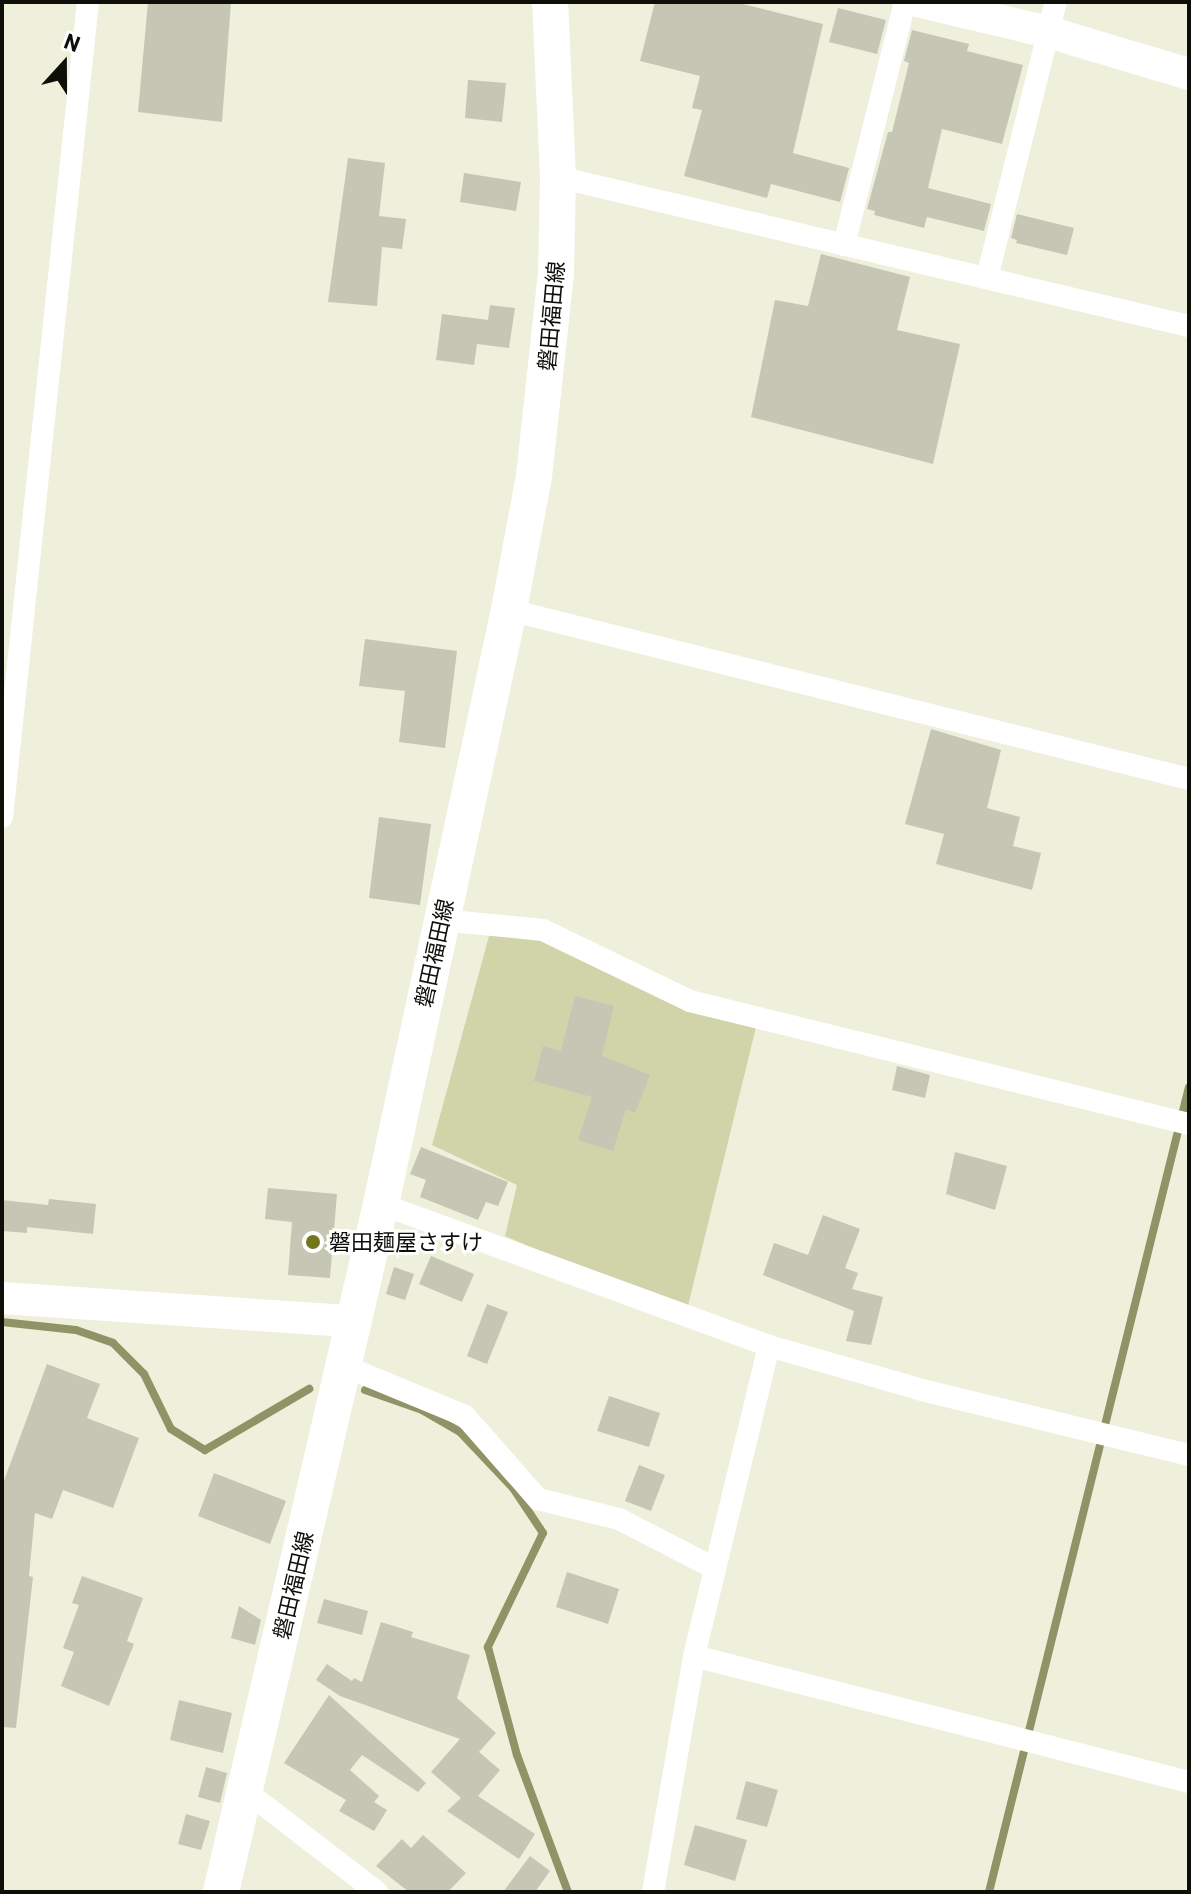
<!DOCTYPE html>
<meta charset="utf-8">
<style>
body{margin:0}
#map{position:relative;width:1191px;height:1894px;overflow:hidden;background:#eef0dc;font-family:Barlow,"Noto Sans JP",sans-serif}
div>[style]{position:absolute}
.green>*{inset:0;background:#d1d4a9}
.stream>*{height:8px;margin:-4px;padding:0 4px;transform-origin:4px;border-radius:4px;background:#909366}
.building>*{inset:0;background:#c5c6b4}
.street>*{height:22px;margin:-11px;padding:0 11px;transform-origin:11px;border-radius:11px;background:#fff}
.secondary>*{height:32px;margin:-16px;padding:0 16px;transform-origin:16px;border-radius:16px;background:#fff}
.primary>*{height:36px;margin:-18px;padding:0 18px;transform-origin:18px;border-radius:18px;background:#fff}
.dots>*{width:22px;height:22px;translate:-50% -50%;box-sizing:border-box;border:4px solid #fff;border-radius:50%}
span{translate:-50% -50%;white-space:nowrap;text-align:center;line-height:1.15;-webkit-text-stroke:6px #fff;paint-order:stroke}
.street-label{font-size:22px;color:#0e0f09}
.poi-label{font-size:22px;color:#0e0f09}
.left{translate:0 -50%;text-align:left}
.frame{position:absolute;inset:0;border:4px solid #0e0f09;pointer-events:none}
.north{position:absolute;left:24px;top:24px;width:80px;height:80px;-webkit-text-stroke:6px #fff;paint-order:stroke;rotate:21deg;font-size:22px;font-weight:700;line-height:32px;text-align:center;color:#0e0f09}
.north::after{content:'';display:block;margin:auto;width:28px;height:36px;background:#0e0f09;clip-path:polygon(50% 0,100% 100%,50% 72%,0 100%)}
</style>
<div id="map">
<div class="green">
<i style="clip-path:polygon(492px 925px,562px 939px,758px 1019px,686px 1314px,505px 1236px,517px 1185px,432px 1145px)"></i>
</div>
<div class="stream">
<i style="left:2px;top:1322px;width:74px;rotate:6.2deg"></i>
<i style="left:76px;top:1330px;width:39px;rotate:19deg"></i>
<i style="left:113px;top:1343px;width:44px;rotate:45deg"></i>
<i style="left:144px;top:1374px;width:61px;rotate:63.9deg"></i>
<i style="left:171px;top:1429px;width:40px;rotate:32deg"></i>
<i style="left:205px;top:1450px;width:121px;rotate:-30.4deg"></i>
<i style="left:365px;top:1390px;width:60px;rotate:19.3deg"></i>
<i style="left:422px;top:1410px;width:44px;rotate:30.1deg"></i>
<i style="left:460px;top:1432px;width:77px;rotate:46.6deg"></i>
<i style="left:513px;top:1488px;width:54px;rotate:56.3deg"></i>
<i style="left:543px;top:1533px;width:127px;rotate:115.8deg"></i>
<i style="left:488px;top:1647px;width:112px;rotate:75deg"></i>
<i style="left:517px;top:1755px;width:146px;rotate:69.6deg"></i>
<i style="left:989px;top:1892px;width:829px;rotate:-76.05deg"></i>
</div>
<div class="building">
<i style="clip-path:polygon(148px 2px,231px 2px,222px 122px,138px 112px)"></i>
<i style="clip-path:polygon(655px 2px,735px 2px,823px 24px,793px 153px,849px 168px,840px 202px,771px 184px,767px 198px,684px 176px,702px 110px,692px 108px,700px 76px,640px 61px)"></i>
<i style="clip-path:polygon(838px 8px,886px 20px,877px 54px,829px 42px)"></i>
<i style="clip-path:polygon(912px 30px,969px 44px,967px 51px,1023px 65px,1002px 144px,942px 129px,928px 188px,991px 204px,984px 231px,927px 217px,924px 228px,874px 215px,875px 211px,867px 209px,888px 132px,892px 132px,909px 63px,904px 61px)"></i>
<i style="clip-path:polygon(468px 80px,506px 83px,502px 122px,465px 118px)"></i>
<i style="clip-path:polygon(348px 158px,385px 163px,379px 216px,406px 219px,402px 249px,382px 247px,377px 306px,328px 302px)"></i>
<i style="clip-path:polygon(464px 173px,521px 182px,516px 211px,460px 202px)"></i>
<i style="clip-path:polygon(1017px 214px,1074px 228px,1067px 255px,1016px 243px,1017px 240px,1011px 238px)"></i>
<i style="clip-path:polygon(821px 254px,910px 277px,897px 330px,960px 344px,933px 464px,751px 417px,775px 300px,808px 306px)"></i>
<i style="clip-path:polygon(490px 305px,515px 308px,509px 348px,477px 344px,474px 365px,436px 360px,442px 314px,488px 320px)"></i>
<i style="clip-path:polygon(365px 639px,457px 651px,445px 748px,399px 742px,405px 691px,359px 686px)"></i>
<i style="clip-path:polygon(931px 729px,1001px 750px,987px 808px,1020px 817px,1013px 846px,1041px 853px,1032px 890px,936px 864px,944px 834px,905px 824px)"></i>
<i style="clip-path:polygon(379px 817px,431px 824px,420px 905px,369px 898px)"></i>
<i style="clip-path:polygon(575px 996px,614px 1006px,602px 1056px,650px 1075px,635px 1113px,626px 1109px,613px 1151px,578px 1140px,592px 1097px,534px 1081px,543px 1046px,561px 1051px)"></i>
<i style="clip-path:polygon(897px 1066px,930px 1075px,925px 1098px,892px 1090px)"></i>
<i style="clip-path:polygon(421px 1147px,508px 1182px,498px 1206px,486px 1202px,478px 1220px,420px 1197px,426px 1180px,410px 1174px)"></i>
<i style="clip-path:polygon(955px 1152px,1007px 1166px,995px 1210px,946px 1194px)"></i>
<i style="clip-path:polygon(268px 1188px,337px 1194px,330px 1278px,288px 1275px,292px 1222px,265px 1219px)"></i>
<i style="clip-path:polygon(49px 1199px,96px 1204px,93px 1234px,27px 1227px,27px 1233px,2px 1231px,2px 1200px,48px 1205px)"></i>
<i style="clip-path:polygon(823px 1215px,860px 1229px,845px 1268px,858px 1273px,852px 1289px,883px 1297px,871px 1345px,846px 1341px,854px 1311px,763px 1275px,774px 1243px,808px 1255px)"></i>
<i style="clip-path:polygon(431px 1256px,474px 1274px,462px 1302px,419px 1284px)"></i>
<i style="clip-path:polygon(394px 1267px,414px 1274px,405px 1300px,386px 1294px)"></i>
<i style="clip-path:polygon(487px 1304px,508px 1312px,487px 1364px,467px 1356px)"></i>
<i style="clip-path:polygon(47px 1364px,100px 1384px,87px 1418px,139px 1438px,113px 1508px,63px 1490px,52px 1519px,35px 1513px,29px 1576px,33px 1577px,16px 1728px,2px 1727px,2px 1486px)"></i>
<i style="clip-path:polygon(609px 1396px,660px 1413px,649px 1447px,597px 1431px)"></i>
<i style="clip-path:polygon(639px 1465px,665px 1475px,651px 1511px,625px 1501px)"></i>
<i style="clip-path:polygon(214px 1473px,286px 1501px,270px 1544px,198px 1516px)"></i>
<i style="clip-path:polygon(567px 1572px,619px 1589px,608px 1624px,556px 1607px)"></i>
<i style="clip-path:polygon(82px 1576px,143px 1598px,127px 1641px,134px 1644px,109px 1706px,61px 1686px,74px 1652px,63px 1648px,79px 1605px,72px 1603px)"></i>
<i style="clip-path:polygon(324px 1599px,368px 1611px,362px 1635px,317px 1623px)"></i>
<i style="clip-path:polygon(239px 1606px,261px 1620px,255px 1645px,231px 1638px)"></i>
<i style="clip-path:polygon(381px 1622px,413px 1632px,411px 1637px,470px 1655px,457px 1698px,496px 1733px,479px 1752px,500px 1770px,478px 1796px,535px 1834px,519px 1859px,447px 1811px,461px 1798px,431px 1772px,460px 1739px,340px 1696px,316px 1680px,327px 1664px,352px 1681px,354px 1678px,362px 1682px)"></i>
<i style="clip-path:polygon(329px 1695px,426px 1783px,418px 1792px,362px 1755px,350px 1770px,379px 1796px,374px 1802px,387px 1810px,374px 1831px,339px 1811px,346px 1800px,284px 1763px)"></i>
<i style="clip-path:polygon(179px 1700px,232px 1713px,223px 1753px,170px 1740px)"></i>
<i style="clip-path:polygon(206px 1767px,227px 1773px,220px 1803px,198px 1797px)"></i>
<i style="clip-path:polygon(746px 1781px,778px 1790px,767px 1827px,736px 1819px)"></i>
<i style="clip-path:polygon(186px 1814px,210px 1821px,201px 1850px,178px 1844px)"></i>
<i style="clip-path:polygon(695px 1825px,747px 1840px,735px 1881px,684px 1865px)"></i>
<i style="clip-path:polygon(423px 1835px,466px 1873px,448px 1892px,409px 1892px,376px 1866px,402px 1839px,411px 1848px)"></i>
<i style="clip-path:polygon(530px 1856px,550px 1871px,535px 1892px,503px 1892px)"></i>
</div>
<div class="street">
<i style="left:558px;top:177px;width:648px;rotate:13.29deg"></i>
<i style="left:844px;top:245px;width:251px;rotate:-75.9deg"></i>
<i style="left:987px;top:278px;width:284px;rotate:-76deg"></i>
<i style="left:509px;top:610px;width:701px;rotate:13.96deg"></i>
<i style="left:2px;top:817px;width:820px;rotate:-83.98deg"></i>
<i style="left:441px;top:920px;width:102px;rotate:5.6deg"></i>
<i style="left:543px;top:930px;width:163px;rotate:25.8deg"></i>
<i style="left:690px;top:1001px;width:514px;rotate:13.85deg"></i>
<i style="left:381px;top:1204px;width:413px;rotate:20.1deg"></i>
<i style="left:769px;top:1346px;width:159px;rotate:16deg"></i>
<i style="left:922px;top:1390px;width:275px;rotate:13.7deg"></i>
<i style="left:342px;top:1365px;width:133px;rotate:22.5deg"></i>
<i style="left:465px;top:1416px;width:111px;rotate:48.7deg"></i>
<i style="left:538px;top:1499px;width:83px;rotate:13.9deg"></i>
<i style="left:619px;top:1519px;width:107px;rotate:27.3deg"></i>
<i style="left:694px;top:1656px;width:511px;rotate:14.28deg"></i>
<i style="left:247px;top:1792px;width:164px;rotate:37.6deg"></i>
<i style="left:653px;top:1892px;width:240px;rotate:-80.1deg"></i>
<i style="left:694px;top:1656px;width:319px;rotate:-76.4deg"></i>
</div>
<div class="secondary">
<i style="left:921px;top:2px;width:130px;rotate:13.3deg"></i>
<i style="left:1048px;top:32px;width:147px;rotate:16.6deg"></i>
<i style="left:2px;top:1298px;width:350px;rotate:3.8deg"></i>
</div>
<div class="primary">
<i style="left:221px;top:1892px;width:706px;rotate:-76.91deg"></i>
<i style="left:381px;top:1204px;width:608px;rotate:-77.84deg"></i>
<i style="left:509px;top:610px;width:136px;rotate:-79.4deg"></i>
<i style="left:534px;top:476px;width:203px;rotate:-83.8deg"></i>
<i style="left:556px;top:274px;width:97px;rotate:-88.8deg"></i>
<i style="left:558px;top:177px;width:175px;rotate:-92.6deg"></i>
</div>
<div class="dots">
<i style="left:313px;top:1242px;background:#74761e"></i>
</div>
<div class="street-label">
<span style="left:551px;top:316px;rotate:-85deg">磐田福田線</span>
<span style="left:434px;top:953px;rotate:-78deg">磐田福田線</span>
<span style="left:293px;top:1585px;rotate:-77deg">磐田福田線</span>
</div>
<div class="poi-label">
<span class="left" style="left:329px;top:1242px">磐田麺屋さすけ</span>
</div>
<div class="frame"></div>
<div class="north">N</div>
</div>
